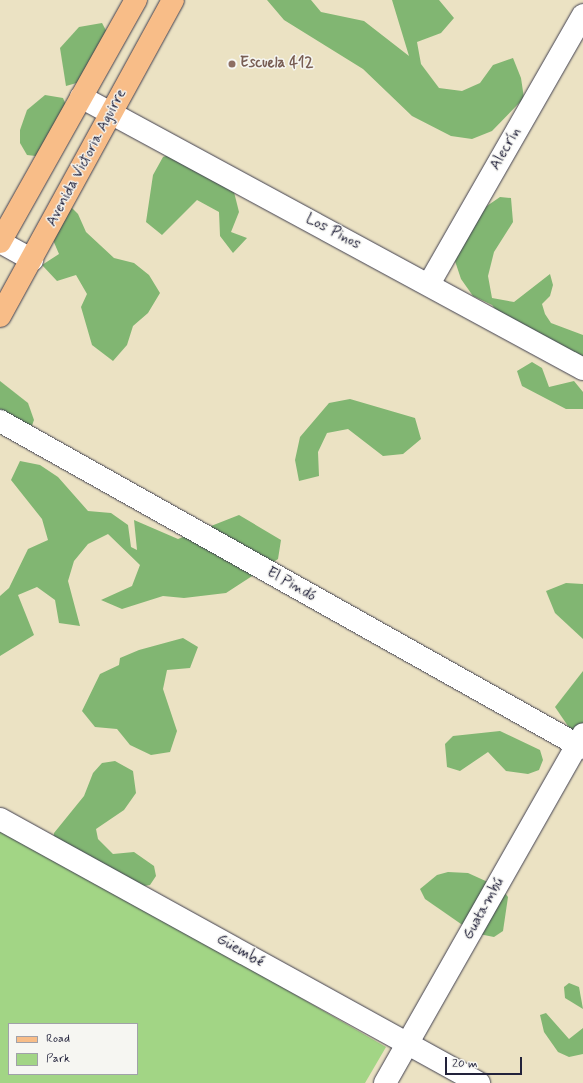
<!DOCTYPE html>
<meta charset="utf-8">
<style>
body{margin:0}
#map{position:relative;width:583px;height:1083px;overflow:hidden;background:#ebe2c3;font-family:Mynerve,sans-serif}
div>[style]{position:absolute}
.green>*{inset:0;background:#a2d585}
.forest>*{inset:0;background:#81b672}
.roads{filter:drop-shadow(0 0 1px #403f4f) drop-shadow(0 0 1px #403f4f)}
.minor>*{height:22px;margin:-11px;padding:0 11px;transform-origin:11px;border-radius:11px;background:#fff}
.major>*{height:22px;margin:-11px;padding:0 11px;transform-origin:11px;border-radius:11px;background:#f8bd88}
.dots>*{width:11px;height:11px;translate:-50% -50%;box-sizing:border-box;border:2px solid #f6f6f2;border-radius:50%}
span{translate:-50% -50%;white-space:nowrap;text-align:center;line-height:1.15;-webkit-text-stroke:3px #f6f6f2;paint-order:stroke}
.education-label{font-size:15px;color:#785e54;font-weight:700}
.left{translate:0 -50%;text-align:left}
.street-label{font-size:15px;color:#22223b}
.legend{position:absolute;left:8px;top:1023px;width:130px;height:52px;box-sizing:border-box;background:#f6f6f2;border:1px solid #a1a1a9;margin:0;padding:5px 7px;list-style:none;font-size:12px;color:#22223b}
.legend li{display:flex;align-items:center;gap:8px;height:20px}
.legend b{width:20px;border:1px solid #a1a1a9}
.scale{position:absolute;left:445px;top:1057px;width:77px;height:18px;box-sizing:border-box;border:2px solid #22223b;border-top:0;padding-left:5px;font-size:12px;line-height:14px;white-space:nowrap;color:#22223b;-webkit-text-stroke:3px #f6f6f2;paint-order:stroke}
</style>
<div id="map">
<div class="green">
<i style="clip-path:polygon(evenodd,0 824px,386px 1047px,365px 1083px,0 1083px,0 824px,9px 1024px,137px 1024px,137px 1074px,9px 1074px,9px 1024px)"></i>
</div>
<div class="forest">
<i style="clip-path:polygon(267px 0,311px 0,321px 12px,364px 21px,409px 56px,392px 0,439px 0,454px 18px,441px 33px,417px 42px,421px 64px,439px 88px,462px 91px,480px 83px,493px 65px,513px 58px,521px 78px,524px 98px,492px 131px,472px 139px,451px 136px,412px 116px,363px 69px,284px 20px)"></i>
<i style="clip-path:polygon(102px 23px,116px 49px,94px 78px,66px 86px,60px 48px,79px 27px)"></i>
<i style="clip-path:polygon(45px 95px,63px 98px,71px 117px,44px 157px,27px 155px,20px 143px,20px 130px,27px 110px)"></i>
<i style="clip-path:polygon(184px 149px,234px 192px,239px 212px,231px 232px,247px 238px,233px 253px,220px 236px,219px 212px,197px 200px,162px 235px,146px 222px,153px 175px,163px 157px)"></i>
<i style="clip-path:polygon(500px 197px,511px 198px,513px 222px,494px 252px,488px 276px,492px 298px,514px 302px,550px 274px,553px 285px,550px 296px,542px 304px,545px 314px,551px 323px,583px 335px,583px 361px,501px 316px,492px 305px,473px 296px,461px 279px,454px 258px,481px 210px)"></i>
<i style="clip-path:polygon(62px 198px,78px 214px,86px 232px,114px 258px,134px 263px,149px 275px,160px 293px,148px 313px,133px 326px,127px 345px,113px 361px,92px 345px,81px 307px,87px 294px,76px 275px,57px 281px,42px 265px,59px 254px,50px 233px)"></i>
<i style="clip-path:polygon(532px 362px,542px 368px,549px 387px,574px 381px,583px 392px,583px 409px,566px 409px,522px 386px,517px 371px)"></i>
<i style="clip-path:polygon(0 381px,28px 403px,34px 420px,30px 431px,11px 438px,0 434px)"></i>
<i style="clip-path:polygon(350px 399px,415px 418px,421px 439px,403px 454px,383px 456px,348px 429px,327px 433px,318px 452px,319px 476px,299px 481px,295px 460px,300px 437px,329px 403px)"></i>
<i style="clip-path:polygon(20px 461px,40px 465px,58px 477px,88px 511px,111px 513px,128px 525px,131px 547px,137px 550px,134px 520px,178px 539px,239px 515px,281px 540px,278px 559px,226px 593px,184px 598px,163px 596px,122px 609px,101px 600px,132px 586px,140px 565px,108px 534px,88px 544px,74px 561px,68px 581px,80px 626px,59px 623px,55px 600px,37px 587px,18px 595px,34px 635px,0 656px,0 596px,9px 588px,28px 549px,48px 540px,42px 519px,11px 480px)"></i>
<i style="clip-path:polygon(566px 583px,583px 584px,583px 639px,555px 613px,546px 591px)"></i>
<i style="clip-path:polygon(183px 638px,198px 647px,190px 668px,167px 670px,163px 689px,177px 731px,170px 752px,151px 755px,130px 745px,117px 729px,95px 727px,82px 711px,100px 674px,119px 665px,120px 658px,139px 650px)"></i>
<i style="clip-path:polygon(583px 671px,583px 748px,555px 707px)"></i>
<i style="clip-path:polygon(500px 731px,540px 750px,543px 760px,539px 770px,528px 774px,506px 771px,488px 752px,460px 771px,447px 767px,445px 744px,453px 736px)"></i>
<i style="clip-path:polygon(115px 761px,133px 771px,136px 793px,124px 810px,96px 829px,98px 839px,113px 854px,134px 852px,154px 866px,156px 876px,150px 885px,138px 887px,53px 845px,54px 833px,84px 796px,93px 773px,102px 763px)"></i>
<i style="clip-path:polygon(448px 872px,468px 873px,501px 888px,508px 897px,503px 931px,494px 937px,474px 933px,425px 899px,420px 889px,437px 875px)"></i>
<i style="clip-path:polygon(569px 983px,579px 987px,583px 1009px,565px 998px,564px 987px)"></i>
<i style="clip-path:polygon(546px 1013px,569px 1039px,583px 1028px,583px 1054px,569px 1057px,558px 1052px,544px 1032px,540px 1015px)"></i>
</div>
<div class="roads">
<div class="minor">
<i style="left:81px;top:97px;width:571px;rotate:28.45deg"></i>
<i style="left:0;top:242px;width:37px;rotate:29deg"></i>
<i style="left:429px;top:284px;width:310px;rotate:-60.2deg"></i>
<i style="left:0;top:421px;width:668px;rotate:29.29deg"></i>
<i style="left:0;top:819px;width:547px;rotate:28.86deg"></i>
<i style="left:385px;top:1083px;width:401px;rotate:-60.4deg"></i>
</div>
<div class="major">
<i style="left:0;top:242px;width:278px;rotate:-60.7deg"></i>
<i style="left:0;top:316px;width:360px;rotate:-61.3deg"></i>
</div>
</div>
<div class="dots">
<i style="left:232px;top:64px;background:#8d6e63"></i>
</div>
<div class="education-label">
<span class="left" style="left:240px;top:64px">Escuela 412</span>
</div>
<div class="street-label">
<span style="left:506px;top:149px;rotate:-60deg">Alecrín</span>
<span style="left:87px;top:158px;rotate:-62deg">Avenida Victoria Aguirre</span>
<span style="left:333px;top:232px;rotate:28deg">Los Pinos</span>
<span style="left:291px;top:585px;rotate:29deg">El Pindó</span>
<span style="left:484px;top:909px;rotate:-61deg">Guatambú</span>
<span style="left:240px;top:951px;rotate:29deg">Güembé</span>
</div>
<ul class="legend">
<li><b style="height:5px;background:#f8bd88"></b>Road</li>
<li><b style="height:11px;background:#a2d585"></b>Park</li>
</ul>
<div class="scale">20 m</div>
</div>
